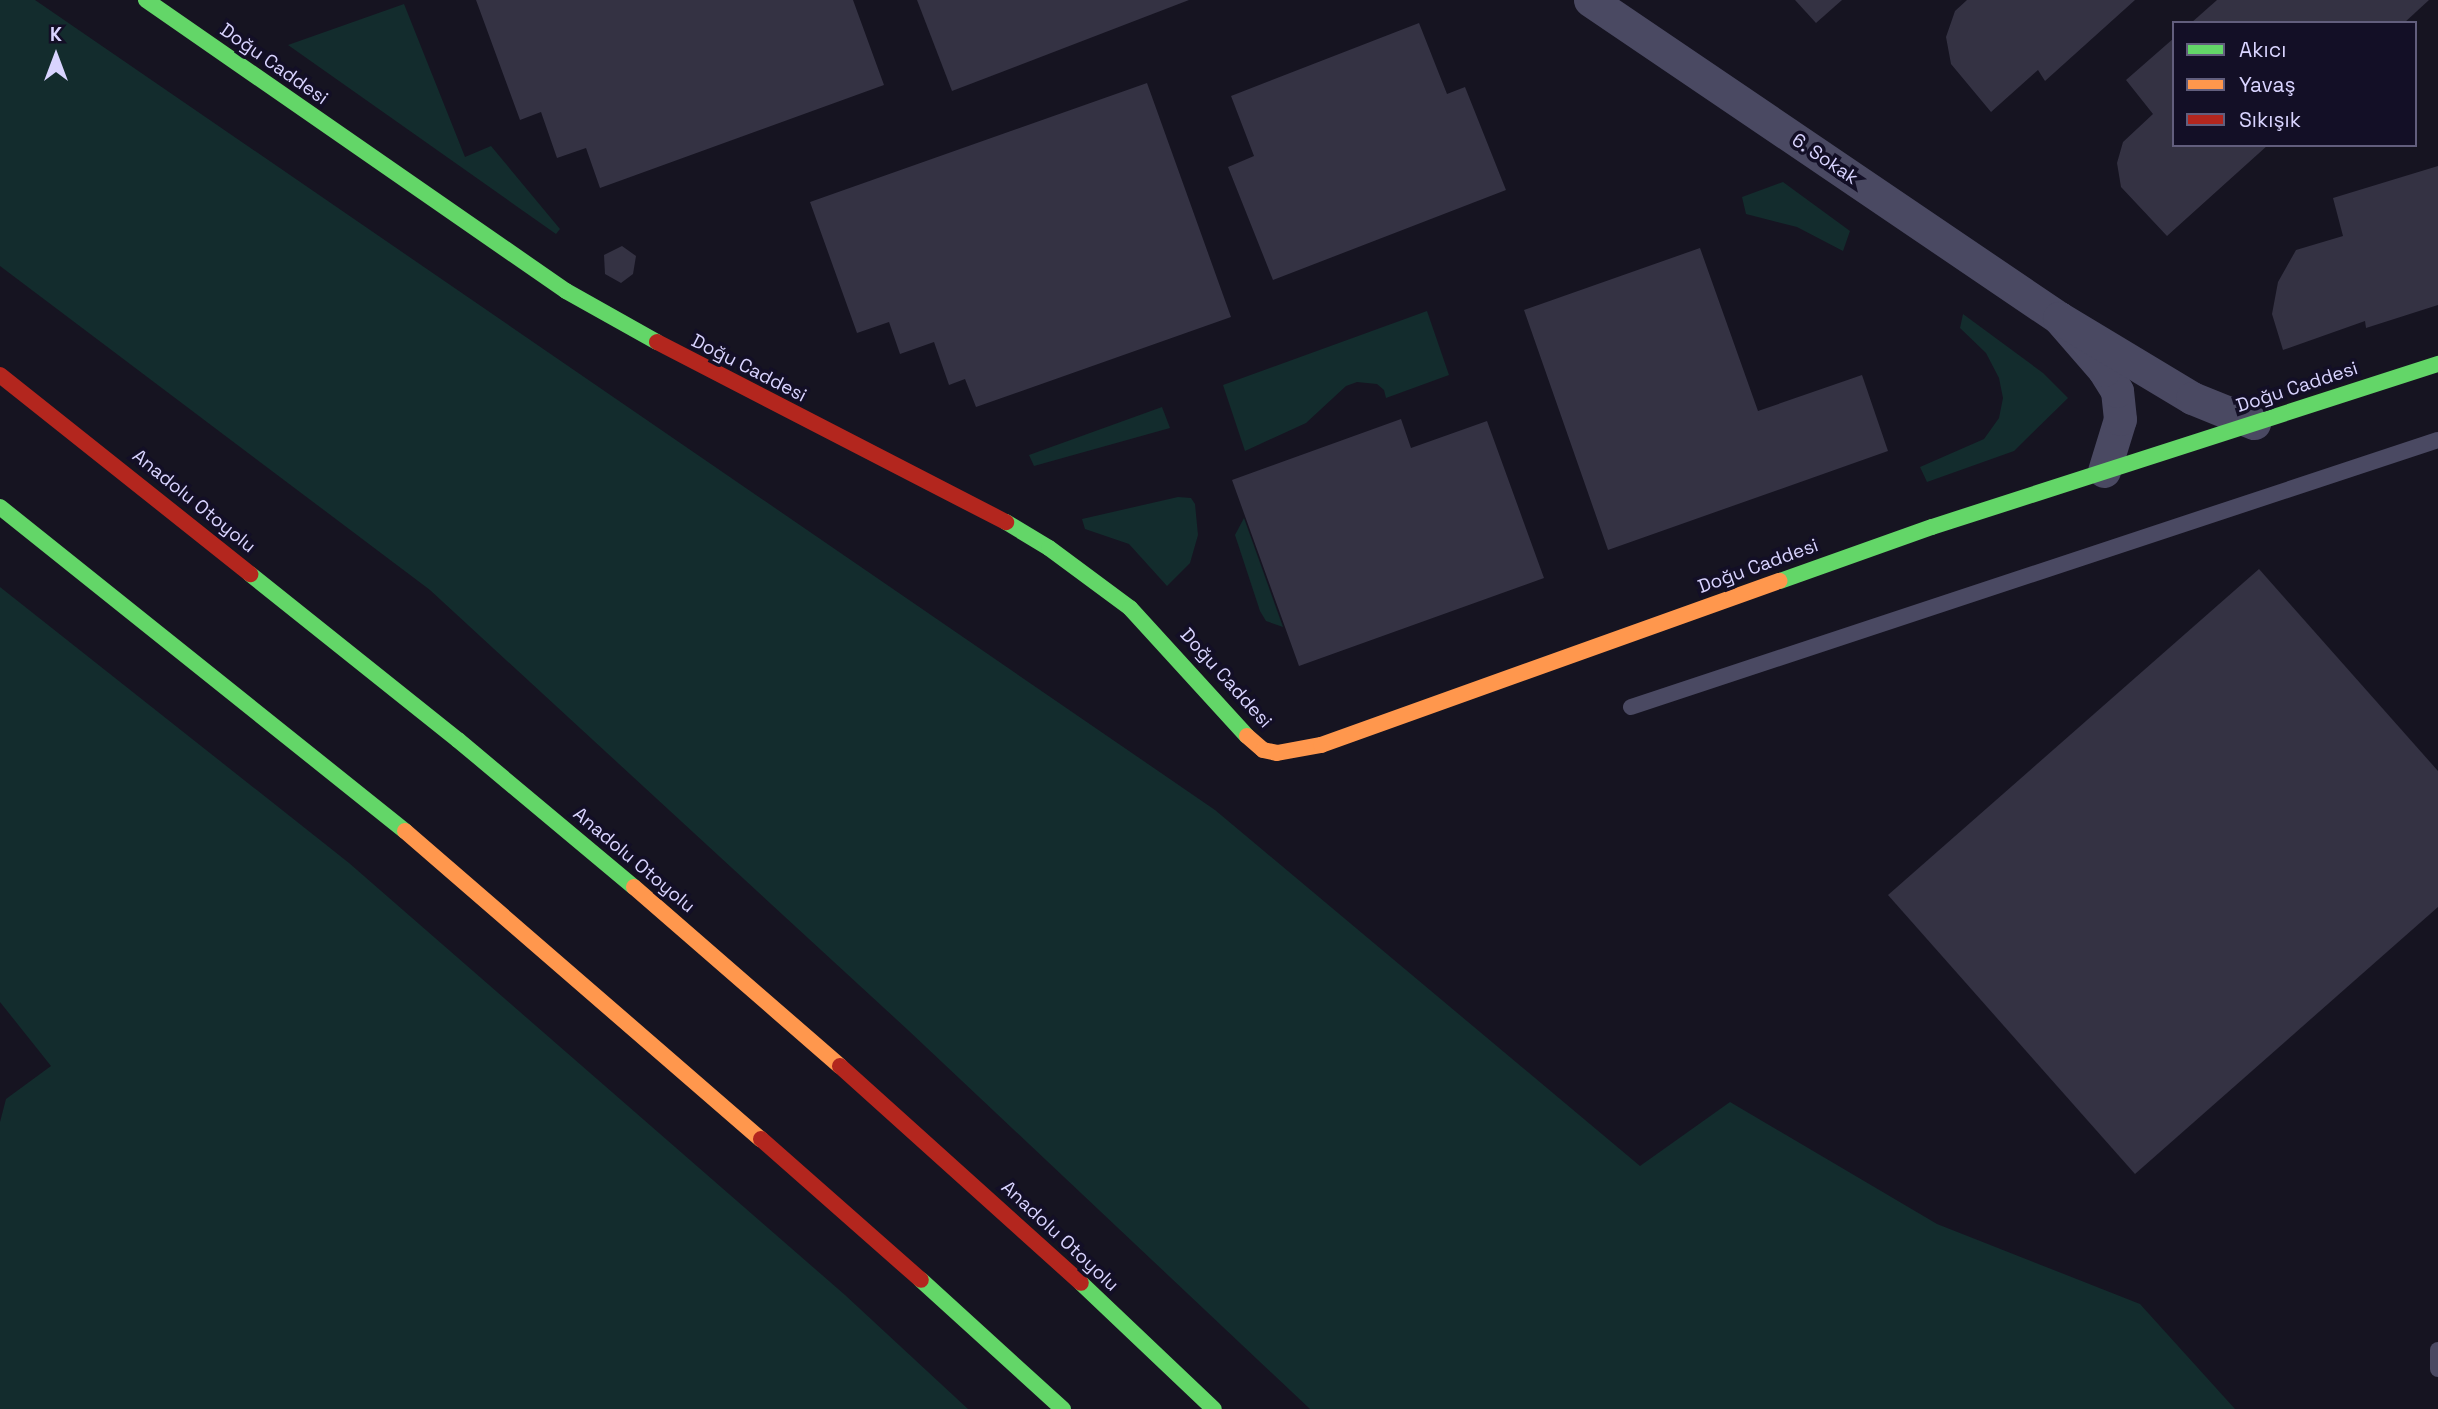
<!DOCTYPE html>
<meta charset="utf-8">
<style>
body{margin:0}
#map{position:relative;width:2438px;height:1409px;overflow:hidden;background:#161421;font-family:"Space Grotesk",sans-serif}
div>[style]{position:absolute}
.green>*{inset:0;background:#132c2d}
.building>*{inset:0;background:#343243}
.lane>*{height:16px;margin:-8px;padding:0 8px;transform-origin:8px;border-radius:8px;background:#4a4962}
.street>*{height:33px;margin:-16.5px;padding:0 16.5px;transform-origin:16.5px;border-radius:16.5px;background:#4a4962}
.fast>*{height:16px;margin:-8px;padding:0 8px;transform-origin:8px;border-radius:8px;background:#63d668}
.slow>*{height:16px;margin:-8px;padding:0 8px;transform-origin:8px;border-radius:8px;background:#ff974d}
.jam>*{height:16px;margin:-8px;padding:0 8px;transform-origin:8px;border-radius:8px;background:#b3261e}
span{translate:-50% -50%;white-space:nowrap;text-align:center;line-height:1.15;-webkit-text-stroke:7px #130f26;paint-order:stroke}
.street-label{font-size:19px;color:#d9d4ff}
.legend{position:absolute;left:2172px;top:21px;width:245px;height:126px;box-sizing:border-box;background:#130f26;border:2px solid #625e7d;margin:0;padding:9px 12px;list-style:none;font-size:21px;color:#d9d4ff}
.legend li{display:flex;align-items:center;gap:14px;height:35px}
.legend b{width:35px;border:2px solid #625e7d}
.north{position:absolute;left:21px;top:21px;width:70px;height:70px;-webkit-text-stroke:5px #130f26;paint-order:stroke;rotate:0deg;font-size:19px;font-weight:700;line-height:28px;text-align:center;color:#d9d4ff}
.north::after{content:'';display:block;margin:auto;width:24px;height:32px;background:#d9d4ff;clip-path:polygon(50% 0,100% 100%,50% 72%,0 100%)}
</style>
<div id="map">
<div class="green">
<i style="clip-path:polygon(0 0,35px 0,1215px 810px,1640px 1166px,1730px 1102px,1937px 1224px,2140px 1304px,2235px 1409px,1310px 1409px,909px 1031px,430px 590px,0 266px)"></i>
<i style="clip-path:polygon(404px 4px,465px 157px,491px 146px,560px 229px,556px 234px,288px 45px)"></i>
<i style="clip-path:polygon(1783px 182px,1850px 231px,1843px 251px,1797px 227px,1746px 214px,1742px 197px)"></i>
<i style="clip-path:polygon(1427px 311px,1449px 375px,1386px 398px,1384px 390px,1377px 384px,1357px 382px,1346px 386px,1306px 423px,1245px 451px,1223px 385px)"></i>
<i style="clip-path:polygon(1963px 314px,2043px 373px,2068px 398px,2014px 451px,1927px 482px,1920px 467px,1984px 439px,1999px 418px,2003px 398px,1999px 378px,1986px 353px,1960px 328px)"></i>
<i style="clip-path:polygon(1162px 407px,1170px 428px,1034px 466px,1029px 455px)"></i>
<i style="clip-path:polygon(1178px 497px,1191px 498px,1195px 504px,1198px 535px,1190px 563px,1167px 586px,1129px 544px,1085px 529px,1082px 519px)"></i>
<i style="clip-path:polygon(1244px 518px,1283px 627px,1266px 621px,1260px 611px,1235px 535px)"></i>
<i style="clip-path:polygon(0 587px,349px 863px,845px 1295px,968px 1409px,0 1409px,0 1122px,6px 1099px,51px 1066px,0 1002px)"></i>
</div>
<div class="building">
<i style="clip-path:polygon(476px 0,853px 0,884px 85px,600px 188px,586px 148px,557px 158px,541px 112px,520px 120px)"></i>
<i style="clip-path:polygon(917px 0,1189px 0,952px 91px)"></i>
<i style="clip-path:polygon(1795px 0,1842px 0,1816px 23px)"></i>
<i style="clip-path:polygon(1967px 0,2135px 0,2045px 81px,2038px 70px,1991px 112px,1951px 64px,1946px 37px,1955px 11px)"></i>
<i style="clip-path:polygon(2217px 0,2429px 0,2404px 23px,2191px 23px)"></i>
<i style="clip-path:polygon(1419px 23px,1447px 94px,1465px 87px,1506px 190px,1273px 280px,1228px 167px,1254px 156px,1231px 96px)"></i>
<i style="clip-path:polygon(2174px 38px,2174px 145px,2268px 145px,2167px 236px,2121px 187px,2117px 163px,2123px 142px,2153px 114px,2126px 80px)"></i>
<i style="clip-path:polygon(1147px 83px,1231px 317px,976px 407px,965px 379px,949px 385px,934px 342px,900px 354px,889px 322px,857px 333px,810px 202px)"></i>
<i style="clip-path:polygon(2438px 166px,2438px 305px,2366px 328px,2365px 321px,2283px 350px,2272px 314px,2278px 282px,2296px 250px,2343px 236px,2333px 198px)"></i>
<i style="clip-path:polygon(622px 246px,636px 256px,633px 274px,621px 283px,605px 274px,604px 255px)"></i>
<i style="clip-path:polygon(1700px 248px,1758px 411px,1862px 375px,1888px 451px,1608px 550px,1524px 310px)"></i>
<i style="clip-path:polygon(1401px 419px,1411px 448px,1487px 421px,1544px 578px,1299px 666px,1232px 480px)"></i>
<i style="clip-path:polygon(2259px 569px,2438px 771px,2438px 907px,2135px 1174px,1888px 895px)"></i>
</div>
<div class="lane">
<i style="left:1631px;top:707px;width:850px;rotate:-18.31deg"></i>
<i style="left:2438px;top:1350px;width:19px;rotate:90deg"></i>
</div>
<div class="street">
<i style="left:1590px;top:0;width:567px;rotate:34.14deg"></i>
<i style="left:2104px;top:471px;width:54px;rotate:-72.9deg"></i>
<i style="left:2120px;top:419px;width:28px;rotate:-96deg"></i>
<i style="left:2117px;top:391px;width:25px;rotate:-122deg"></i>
<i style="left:2104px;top:370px;width:69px;rotate:-130.9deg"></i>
<i style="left:2059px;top:318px;width:155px;rotate:31deg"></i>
<i style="left:2192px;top:398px;width:67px;rotate:22deg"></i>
</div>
<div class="fast">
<i style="left:146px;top:0;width:511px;rotate:34.72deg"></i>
<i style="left:566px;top:291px;width:104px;rotate:29.3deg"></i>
<i style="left:0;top:507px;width:519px;rotate:38.66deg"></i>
<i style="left:1006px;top:522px;width:50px;rotate:31.2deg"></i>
<i style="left:1049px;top:548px;width:101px;rotate:36.5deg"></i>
<i style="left:1130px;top:608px;width:173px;rotate:47.6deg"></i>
<i style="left:250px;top:574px;width:266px;rotate:38.6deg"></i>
<i style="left:458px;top:740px;width:229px;rotate:39.9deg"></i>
<i style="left:1780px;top:581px;width:161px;rotate:-19.6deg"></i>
<i style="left:1932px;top:527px;width:532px;rotate:-17.86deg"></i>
<i style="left:921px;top:1280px;width:192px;rotate:42.3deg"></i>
<i style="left:1081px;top:1283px;width:183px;rotate:43.5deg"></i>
</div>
<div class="slow">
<i style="left:1247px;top:736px;width:21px;rotate:41deg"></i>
<i style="left:1263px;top:750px;width:14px;rotate:12deg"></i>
<i style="left:1277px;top:753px;width:45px;rotate:-10.3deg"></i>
<i style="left:1321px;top:745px;width:487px;rotate:-19.7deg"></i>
<i style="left:405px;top:831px;width:471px;rotate:40.9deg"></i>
<i style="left:634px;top:887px;width:273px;rotate:41deg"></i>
</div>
<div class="jam">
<i style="left:657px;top:342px;width:393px;rotate:27.3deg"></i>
<i style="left:0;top:375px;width:320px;rotate:38.5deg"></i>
<i style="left:840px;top:1066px;width:324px;rotate:42deg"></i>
<i style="left:761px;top:1139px;width:213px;rotate:41.4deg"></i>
</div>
<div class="street-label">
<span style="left:274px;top:64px;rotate:35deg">Doğu Caddesi</span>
<span style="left:1825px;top:159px;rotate:34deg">6. Sokak</span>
<span style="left:749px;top:368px;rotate:27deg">Doğu Caddesi</span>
<span style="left:2297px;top:387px;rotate:-18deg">Doğu Caddesi</span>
<span style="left:194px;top:501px;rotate:39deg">Anadolu Otoyolu</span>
<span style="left:1758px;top:566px;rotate:-20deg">Doğu Caddesi</span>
<span style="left:1226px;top:678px;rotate:48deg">Doğu Caddesi</span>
<span style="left:634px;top:860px;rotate:40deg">Anadolu Otoyolu</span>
<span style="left:1060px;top:1236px;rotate:43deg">Anadolu Otoyolu</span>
</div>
<ul class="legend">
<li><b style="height:9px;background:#63d668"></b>Akıcı</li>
<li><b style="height:9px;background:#ff974d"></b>Yavaş</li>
<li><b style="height:9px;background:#b3261e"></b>Sıkışık</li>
</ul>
<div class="north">K</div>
</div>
